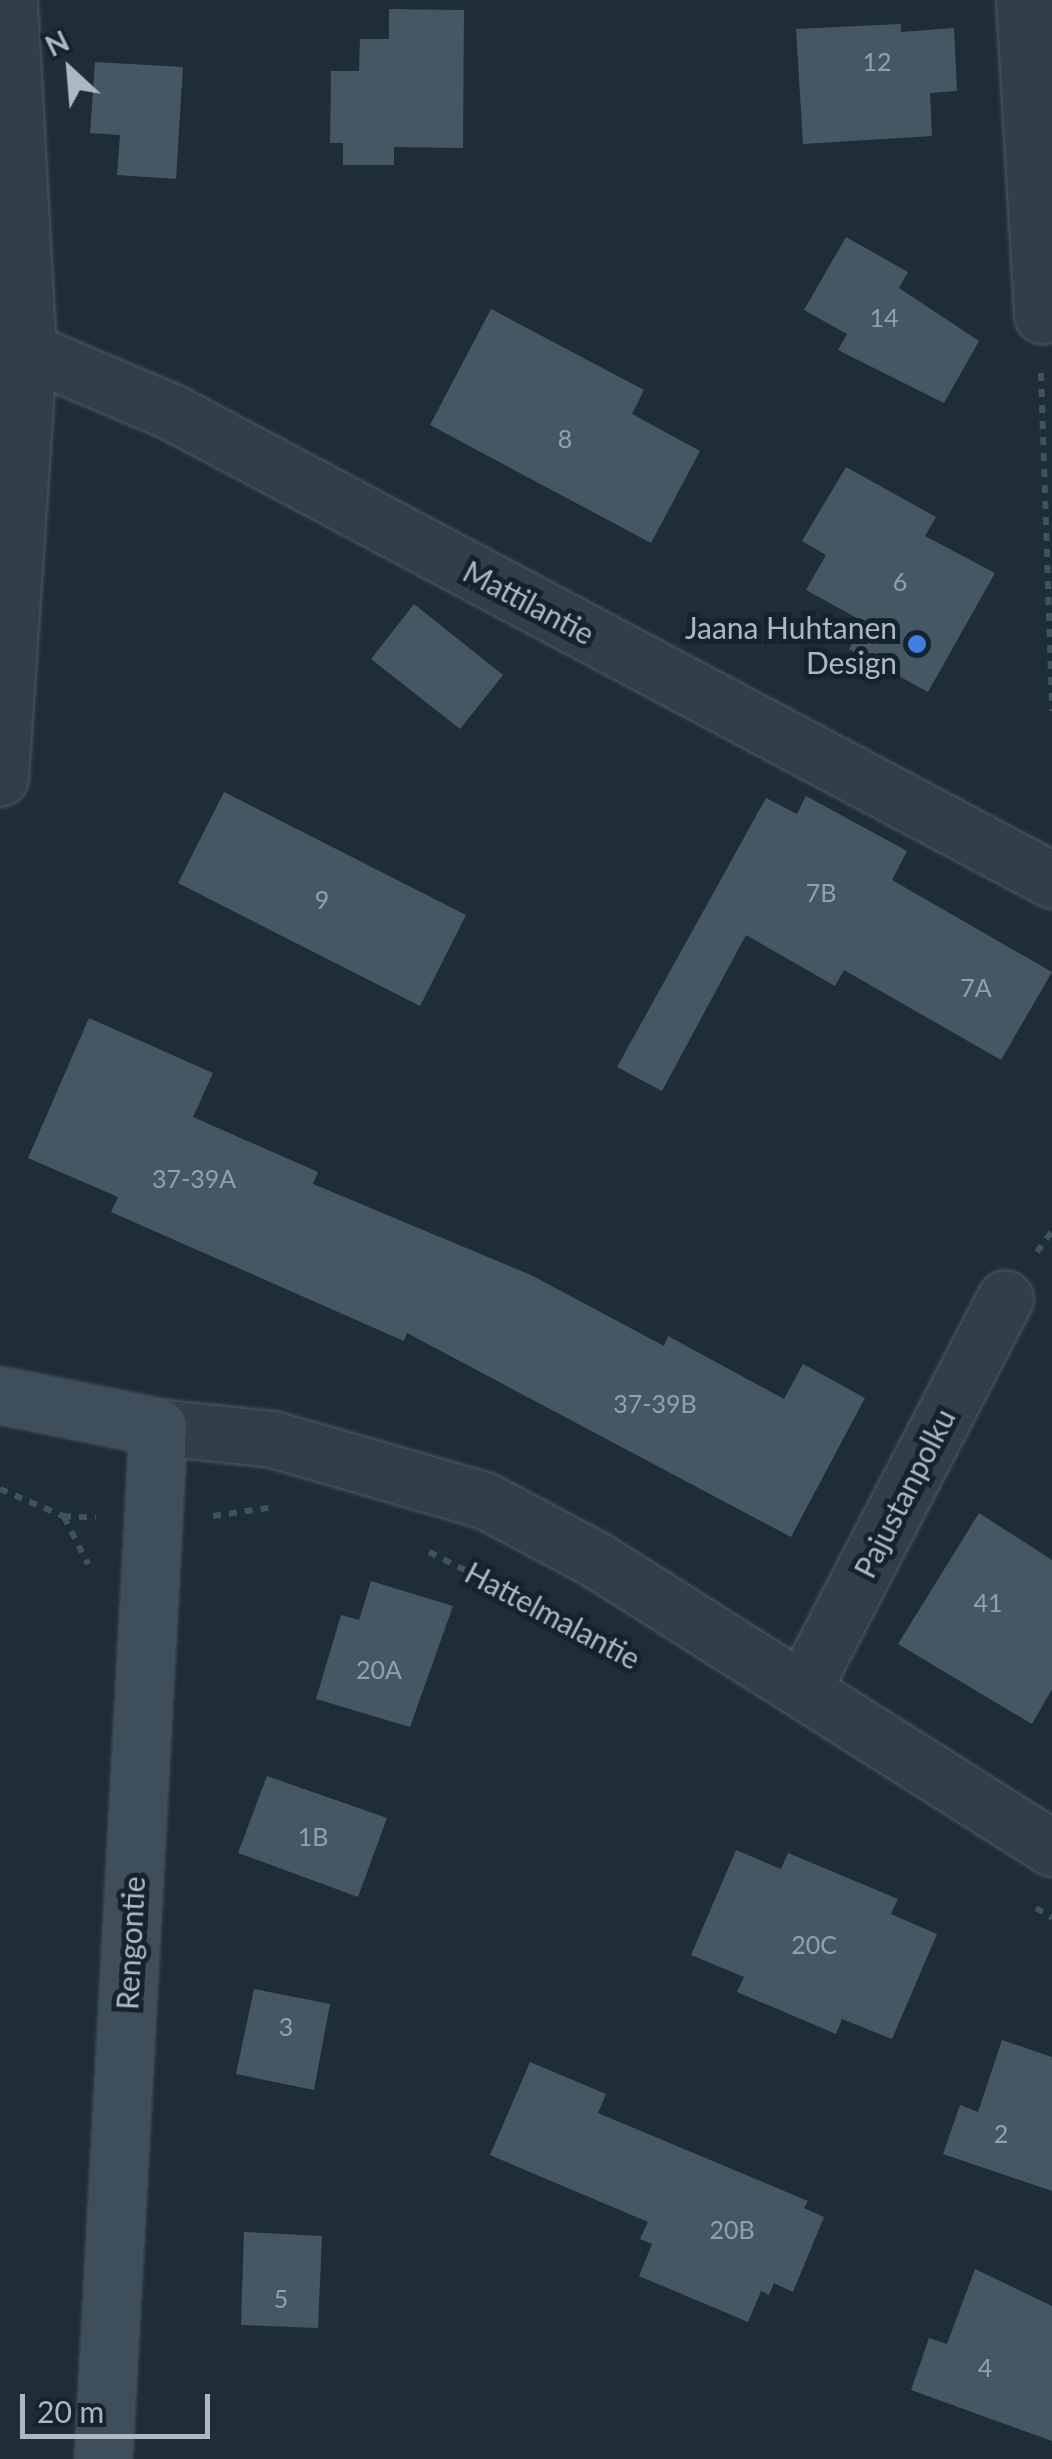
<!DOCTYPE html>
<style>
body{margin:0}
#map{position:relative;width:1052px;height:2459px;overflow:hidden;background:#1e2d38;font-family:Lato,sans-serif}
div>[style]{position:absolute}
.building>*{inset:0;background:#465764}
.path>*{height:6px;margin-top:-3px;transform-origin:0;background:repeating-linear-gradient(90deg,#3d5554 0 8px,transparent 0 16px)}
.roads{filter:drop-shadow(0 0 2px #4f5c66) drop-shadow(0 0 2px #4f5c66)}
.minor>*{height:55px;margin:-27.5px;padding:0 27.5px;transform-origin:27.5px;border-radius:27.5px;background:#323e48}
.tertiary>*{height:55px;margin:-27.5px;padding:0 27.5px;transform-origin:27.5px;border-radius:27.5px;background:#323e48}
.secondary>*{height:55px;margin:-27.5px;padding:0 27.5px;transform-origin:27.5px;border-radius:27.5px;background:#3f4e5b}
.dots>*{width:28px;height:28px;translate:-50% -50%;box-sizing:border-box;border:5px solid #17232c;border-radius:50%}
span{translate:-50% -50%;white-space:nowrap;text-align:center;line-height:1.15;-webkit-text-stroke:10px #17232c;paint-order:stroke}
.number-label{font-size:25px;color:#92a0ad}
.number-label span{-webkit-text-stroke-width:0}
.street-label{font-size:30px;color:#abb9c5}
.poi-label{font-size:30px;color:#abb9c5}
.right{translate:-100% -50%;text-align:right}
.north{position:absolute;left:20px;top:20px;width:100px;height:100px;-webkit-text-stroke:8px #17232c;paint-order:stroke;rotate:334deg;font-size:28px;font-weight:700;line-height:40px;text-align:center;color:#abb9c5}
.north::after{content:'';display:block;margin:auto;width:35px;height:45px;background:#abb9c5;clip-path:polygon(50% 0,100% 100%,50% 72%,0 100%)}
.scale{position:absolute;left:20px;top:2394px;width:190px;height:45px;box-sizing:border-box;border:5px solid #abb9c5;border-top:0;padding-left:12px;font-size:30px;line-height:35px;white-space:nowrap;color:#abb9c5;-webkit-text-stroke:8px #17232c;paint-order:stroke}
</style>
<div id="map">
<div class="building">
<i style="clip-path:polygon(389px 9px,464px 10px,463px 148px,394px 147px,394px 165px,343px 165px,343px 143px,330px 143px,331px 71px,359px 71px,360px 39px,389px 39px)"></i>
<i style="clip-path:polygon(901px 24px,901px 32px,954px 28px,957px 91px,930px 93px,932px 136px,803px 144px,796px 29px)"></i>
<i style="clip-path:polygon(95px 62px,183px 67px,176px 179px,117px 175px,120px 135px,90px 133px)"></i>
<i style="clip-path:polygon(846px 237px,908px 272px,899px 288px,979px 341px,944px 403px,838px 350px,847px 334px,804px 310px)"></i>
<i style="clip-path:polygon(491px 309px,644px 390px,632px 414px,700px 451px,651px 543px,430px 425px)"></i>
<i style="clip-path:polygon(846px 467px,936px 517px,925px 536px,995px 573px,928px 692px,849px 649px,864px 622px,806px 590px,826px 555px,802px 541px)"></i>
<i style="clip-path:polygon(414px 604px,503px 675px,460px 729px,371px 659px)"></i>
<i style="clip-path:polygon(224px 792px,466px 915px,420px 1006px,178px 883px)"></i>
<i style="clip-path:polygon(806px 796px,907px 851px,892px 880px,1052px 972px,1001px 1060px,844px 970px,835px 986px,746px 935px,662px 1091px,617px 1067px,766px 798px,797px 814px)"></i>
<i style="clip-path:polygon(89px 1018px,213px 1073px,193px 1117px,318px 1172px,313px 1184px,531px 1275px,664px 1346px,668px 1336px,784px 1399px,803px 1364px,865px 1398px,791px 1537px,407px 1333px,404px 1341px,111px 1212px,118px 1197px,28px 1158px)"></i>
<i style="clip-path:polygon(979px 1513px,1052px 1560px,1052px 1689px,1032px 1724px,898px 1644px)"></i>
<i style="clip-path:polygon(371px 1581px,453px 1606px,410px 1727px,316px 1699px,341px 1615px,359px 1620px)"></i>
<i style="clip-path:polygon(267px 1776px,387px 1818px,358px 1897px,238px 1853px)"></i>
<i style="clip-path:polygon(736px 1850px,781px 1869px,788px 1853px,898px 1899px,891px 1914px,937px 1934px,892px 2039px,842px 2019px,836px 2034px,737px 1992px,744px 1977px,691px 1955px)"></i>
<i style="clip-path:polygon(254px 1989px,330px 2004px,314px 2090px,236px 2074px)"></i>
<i style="clip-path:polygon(1002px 2040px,1052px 2057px,1052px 2191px,943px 2154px,960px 2105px,978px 2112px)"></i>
<i style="clip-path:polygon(530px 2062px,606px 2094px,598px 2113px,808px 2201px,804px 2208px,824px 2217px,793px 2292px,774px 2283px,769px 2295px,761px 2291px,748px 2322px,639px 2276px,652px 2244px,640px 2239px,648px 2222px,490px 2155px)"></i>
<i style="clip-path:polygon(244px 2232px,322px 2236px,318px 2328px,241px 2325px)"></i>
<i style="clip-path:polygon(975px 2269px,1052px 2306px,1052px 2441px,911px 2390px,929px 2338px,947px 2344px)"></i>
</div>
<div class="path">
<i style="left:1041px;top:373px;width:338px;rotate:88.1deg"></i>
<i style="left:1037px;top:1252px;width:26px;rotate:-54deg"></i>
<i style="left:0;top:1489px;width:69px;rotate:23.2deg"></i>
<i style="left:63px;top:1516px;width:33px;rotate:3deg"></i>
<i style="left:213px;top:1516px;width:62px;rotate:-8.4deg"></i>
<i style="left:64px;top:1517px;width:53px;rotate:62.9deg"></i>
<i style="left:429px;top:1552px;width:182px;rotate:26.7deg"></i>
<i style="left:1036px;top:1908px;width:19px;rotate:32deg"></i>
</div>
<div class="roads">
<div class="minor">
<i style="left:1024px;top:0;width:316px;rotate:86.7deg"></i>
<i style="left:0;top:339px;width:185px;rotate:23deg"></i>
<i style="left:170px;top:411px;width:999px;rotate:28deg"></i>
<i style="left:0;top:778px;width:426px;rotate:-86.2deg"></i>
<i style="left:28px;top:353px;width:354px;rotate:-93.1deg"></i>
<i style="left:803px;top:1688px;width:439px;rotate:-62.6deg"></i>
</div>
<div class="tertiary">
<i style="left:158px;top:1427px;width:115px;rotate:6deg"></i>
<i style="left:272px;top:1439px;width:221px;rotate:16.1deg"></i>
<i style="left:484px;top:1500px;width:126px;rotate:28deg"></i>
<i style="left:595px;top:1559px;width:541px;rotate:32.31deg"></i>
</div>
<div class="secondary">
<i style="left:0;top:1395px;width:161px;rotate:11.4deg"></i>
<i style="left:158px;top:1427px;width:1033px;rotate:93.05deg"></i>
</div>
</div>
<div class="dots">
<i style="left:917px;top:644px;background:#3f7fe0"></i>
</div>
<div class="number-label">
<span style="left:877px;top:61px">12</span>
<span style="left:884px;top:317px">14</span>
<span style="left:565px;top:438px">8</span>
<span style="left:900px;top:581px">6</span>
<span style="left:821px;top:892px">7B</span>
<span style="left:322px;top:899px">9</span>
<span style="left:976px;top:987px">7A</span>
<span style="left:194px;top:1178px">37-39A</span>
<span style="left:655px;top:1403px">37-39B</span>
<span style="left:988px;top:1602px">41</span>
<span style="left:379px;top:1669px">20A</span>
<span style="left:313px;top:1836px">1B</span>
<span style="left:814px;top:1944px">20C</span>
<span style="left:286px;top:2026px">3</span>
<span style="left:1001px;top:2133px">2</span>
<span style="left:732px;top:2229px">20B</span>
<span style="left:281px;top:2298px">5</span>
<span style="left:985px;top:2367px">4</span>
</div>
<div class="street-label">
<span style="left:529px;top:602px;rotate:28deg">Mattilantie</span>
<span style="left:904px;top:1493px;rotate:-63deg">Pajustanpolku</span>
<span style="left:553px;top:1615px;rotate:28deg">Hattelmalantie</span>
<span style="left:130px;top:1943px;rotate:-87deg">Rengontie</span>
</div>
<div class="poi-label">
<span class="right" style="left:897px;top:644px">Jaana Huhtanen<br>Design</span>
</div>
<div class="north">N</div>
<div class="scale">20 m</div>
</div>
